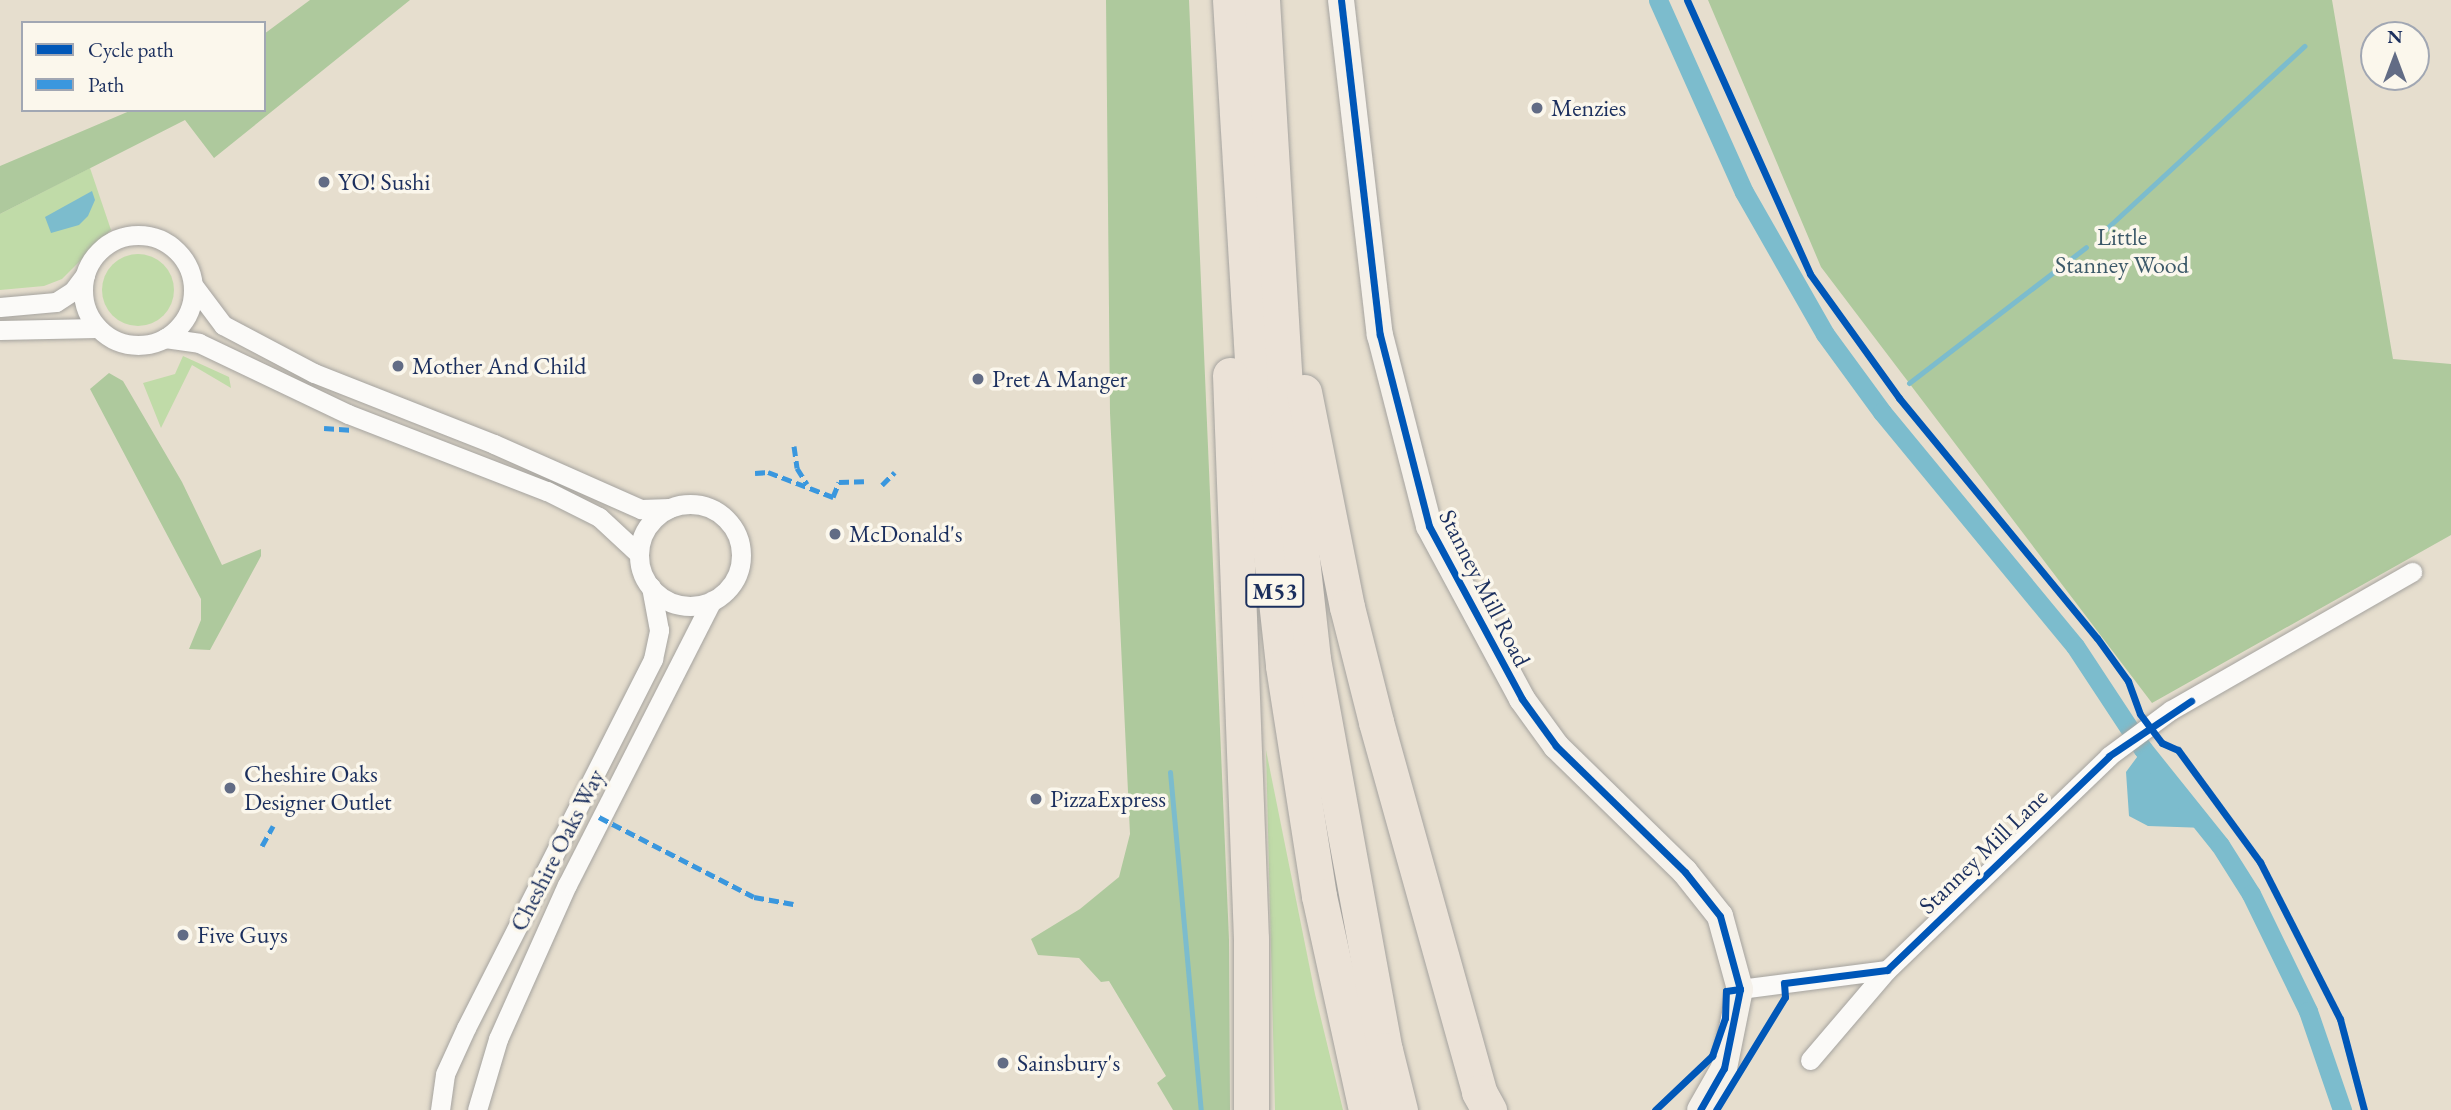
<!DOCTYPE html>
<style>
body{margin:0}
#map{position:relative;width:2451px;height:1110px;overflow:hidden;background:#e6dece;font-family:"EB Garamond",serif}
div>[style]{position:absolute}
.green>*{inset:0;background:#c0dba8}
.round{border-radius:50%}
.forest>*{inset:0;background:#aec99d}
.water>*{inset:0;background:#7cbccd}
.stream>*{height:5px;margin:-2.5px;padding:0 2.5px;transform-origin:2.5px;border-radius:2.5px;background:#7cbccd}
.canal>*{height:19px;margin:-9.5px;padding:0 9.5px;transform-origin:9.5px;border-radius:9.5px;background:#7cbccd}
.roads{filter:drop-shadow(0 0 2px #a5a39f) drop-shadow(0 0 2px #a5a39f)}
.street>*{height:19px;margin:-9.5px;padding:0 9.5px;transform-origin:9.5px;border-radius:9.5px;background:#fbfaf8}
.street>.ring{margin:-9.5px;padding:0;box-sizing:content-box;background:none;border:19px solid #fbfaf8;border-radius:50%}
.secondary>*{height:26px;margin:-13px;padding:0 13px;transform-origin:13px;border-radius:13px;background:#f5f1ea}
.highway>*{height:35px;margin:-17.5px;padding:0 17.5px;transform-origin:17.5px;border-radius:17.5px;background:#ebe2d7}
.quiet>*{height:5px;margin-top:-2.5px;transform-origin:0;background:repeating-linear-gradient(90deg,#3a97de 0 10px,transparent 0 15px)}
.cycleway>*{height:7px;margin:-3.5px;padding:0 3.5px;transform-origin:3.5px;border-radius:3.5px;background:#0057b8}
.dots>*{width:19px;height:19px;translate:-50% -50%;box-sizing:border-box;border:4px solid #fbf7ec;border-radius:50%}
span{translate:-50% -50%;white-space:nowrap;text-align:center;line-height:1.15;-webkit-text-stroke:7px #fbf7ec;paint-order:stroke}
.shield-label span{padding:2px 5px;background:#fbf7ec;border:2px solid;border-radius:5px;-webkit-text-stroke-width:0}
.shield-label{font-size:23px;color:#1b2f5e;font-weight:700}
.poi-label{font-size:24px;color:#1b2f5e}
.left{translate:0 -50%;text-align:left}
.park-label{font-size:24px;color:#3c5969}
.street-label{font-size:24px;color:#1b2f5e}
.legend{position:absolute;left:21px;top:21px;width:245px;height:91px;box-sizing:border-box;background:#fbf7ec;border:2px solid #a1a7b3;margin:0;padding:9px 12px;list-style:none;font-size:21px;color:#1b2f5e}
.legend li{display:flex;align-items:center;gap:14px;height:35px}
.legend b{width:35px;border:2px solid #a1a7b3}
.north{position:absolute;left:2360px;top:21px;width:70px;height:70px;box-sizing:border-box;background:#fbf7ec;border:2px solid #a1a7b3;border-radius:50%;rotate:0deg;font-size:19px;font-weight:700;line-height:28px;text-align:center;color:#1b2f5e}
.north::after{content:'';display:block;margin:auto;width:24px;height:32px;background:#626c85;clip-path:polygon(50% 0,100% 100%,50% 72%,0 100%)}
</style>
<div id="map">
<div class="green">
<i style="clip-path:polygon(90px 168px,111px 230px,62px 279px,44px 286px,0 290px,0 214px)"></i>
<i class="round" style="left:102px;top:254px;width:72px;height:72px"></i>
<i style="clip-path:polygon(183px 356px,229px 377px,231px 388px,192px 365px,161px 428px,143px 383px,175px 374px)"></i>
<i style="clip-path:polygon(1266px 750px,1315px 994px,1343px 1110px,1275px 1110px)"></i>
</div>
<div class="forest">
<i style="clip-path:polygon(310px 0,410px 0,214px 158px,185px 120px,0 214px,0 166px,132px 110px,264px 110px,264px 34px)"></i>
<i style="clip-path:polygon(1106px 0,1189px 0,1229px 940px,1230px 1110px,1173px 1110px,1157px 1083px,1166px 1076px,1109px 981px,1101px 982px,1079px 958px,1038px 955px,1031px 939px,1080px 909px,1119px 877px,1130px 834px,1110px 413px)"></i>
<i style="clip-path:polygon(1708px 0,2332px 0,2393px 359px,2451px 364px,2451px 535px,2152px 703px,1821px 267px)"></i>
<i style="clip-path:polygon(109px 373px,123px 381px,182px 482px,222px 565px,261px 549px,261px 556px,210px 650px,189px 649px,201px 620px,201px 599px,90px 389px)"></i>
</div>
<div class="water">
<i style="clip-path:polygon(92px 191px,95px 200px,88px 216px,79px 225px,51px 233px,45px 217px)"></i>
<i style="clip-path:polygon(2143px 749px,2170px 785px,2206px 828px,2148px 826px,2129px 816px,2126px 772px)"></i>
</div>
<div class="stream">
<i style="left:2106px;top:229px;width:270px;rotate:-42.7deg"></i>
<i style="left:1909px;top:383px;width:223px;rotate:-37.5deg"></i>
<i style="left:1170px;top:772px;width:339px;rotate:84.8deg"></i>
</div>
<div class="canal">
<i style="left:1658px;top:0;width:210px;rotate:65.9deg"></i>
<i style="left:1744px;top:192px;width:163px;rotate:60.3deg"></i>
<i style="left:1825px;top:334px;width:97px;rotate:53.8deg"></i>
<i style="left:1882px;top:412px;width:303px;rotate:50.5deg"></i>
<i style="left:2075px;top:646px;width:123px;rotate:56.6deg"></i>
<i style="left:2143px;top:749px;width:123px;rotate:51.3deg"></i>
<i style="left:2220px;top:845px;width:58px;rotate:57.7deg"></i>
<i style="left:2251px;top:894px;width:130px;rotate:64deg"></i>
<i style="left:2308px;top:1011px;width:105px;rotate:71deg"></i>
</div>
<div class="roads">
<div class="street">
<i class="ring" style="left:83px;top:235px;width:91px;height:91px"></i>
<i style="left:193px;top:285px;width:50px;rotate:53.1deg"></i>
<i style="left:223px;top:325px;width:103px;rotate:27.8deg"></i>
<i style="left:314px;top:373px;width:193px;rotate:21.5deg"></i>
<i style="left:494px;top:444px;width:161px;rotate:23.9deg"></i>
<i style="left:641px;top:509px;width:29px;rotate:-2deg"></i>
<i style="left:0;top:307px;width:56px;rotate:-5.1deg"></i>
<i style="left:56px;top:302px;width:20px;rotate:-33deg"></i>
<i style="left:73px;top:291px;width:20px;rotate:-53deg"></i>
<i style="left:0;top:330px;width:97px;rotate:-1.2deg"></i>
<i style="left:165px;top:338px;width:34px;rotate:8deg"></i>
<i style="left:199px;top:343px;width:165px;rotate:25.5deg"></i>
<i style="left:348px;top:414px;width:213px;rotate:21.2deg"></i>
<i style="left:547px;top:491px;width:58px;rotate:26.6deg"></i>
<i style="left:599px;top:517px;width:54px;rotate:42.8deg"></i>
<i class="ring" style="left:639px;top:504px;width:83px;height:83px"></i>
<i style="left:1740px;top:989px;width:148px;rotate:-7.4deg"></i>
<i style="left:1810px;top:1060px;width:118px;rotate:-49.5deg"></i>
<i style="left:1887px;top:970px;width:308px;rotate:-43.9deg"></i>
<i style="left:2109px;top:756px;width:77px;rotate:-36.6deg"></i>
<i style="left:2171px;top:710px;width:278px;rotate:-29.8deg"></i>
<i style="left:440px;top:1110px;width:36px;rotate:-82deg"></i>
<i style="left:445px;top:1074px;width:51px;rotate:-65.5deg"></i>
<i style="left:466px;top:1028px;width:414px;rotate:-63.1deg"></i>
<i style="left:653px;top:659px;width:30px;rotate:-78deg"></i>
<i style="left:659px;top:630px;width:44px;rotate:-100.5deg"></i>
<i style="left:477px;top:1110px;width:74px;rotate:-73.5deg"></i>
<i style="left:498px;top:1039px;width:169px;rotate:-65.9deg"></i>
<i style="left:567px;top:885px;width:319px;rotate:-63deg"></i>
</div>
<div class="secondary">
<i style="left:1341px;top:0;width:337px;rotate:83.4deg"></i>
<i style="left:1380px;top:335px;width:197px;rotate:75.6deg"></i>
<i style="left:1429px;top:526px;width:196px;rotate:61.7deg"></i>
<i style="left:1522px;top:699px;width:58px;rotate:54.1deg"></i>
<i style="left:1556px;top:746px;width:180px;rotate:44.3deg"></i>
<i style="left:1685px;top:872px;width:56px;rotate:51.5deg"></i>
<i style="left:1720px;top:916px;width:76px;rotate:74.7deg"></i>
<i style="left:1740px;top:989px;width:81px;rotate:101.4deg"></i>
<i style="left:1724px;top:1068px;width:48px;rotate:119.7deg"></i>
</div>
<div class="highway">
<i style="left:1230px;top:0;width:421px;rotate:86.5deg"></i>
<i style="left:1256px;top:420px;width:247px;rotate:83.7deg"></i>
<i style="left:1283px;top:666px;width:233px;rotate:81.1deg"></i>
<i style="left:1319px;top:896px;width:219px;rotate:77.6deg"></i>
<i style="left:1262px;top:0;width:424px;rotate:86.6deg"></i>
<i style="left:1287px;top:423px;width:237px;rotate:83.7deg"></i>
<i style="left:1313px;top:659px;width:398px;rotate:79.6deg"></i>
<i style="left:1385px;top:1050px;width:62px;rotate:76deg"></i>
<i style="left:1230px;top:375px;width:564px;rotate:87.87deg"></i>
<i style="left:1251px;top:939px;width:171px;rotate:90deg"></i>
<i style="left:1304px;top:392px;width:219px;rotate:78.7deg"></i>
<i style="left:1347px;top:607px;width:119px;rotate:75.8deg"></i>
<i style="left:1376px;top:722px;width:384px;rotate:74.4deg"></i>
<i style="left:1479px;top:1092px;width:21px;rotate:61deg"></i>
</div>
</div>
<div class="quiet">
<i style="left:324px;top:428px;width:29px;rotate:4deg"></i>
<i style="left:794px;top:446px;width:22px;rotate:82deg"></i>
<i style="left:797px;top:468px;width:19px;rotate:58deg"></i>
<i style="left:755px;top:473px;width:13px;rotate:-4deg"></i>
<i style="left:768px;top:472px;width:70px;rotate:21deg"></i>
<i style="left:833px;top:497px;width:16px;rotate:-68deg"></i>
<i style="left:839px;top:482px;width:25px;rotate:-2deg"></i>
<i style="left:882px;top:485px;width:18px;rotate:-45deg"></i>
<i style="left:599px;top:817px;width:174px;rotate:27.3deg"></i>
<i style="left:754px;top:897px;width:40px;rotate:10deg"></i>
<i style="left:262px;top:846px;width:23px;rotate:-61deg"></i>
</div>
<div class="cycleway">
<i style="left:1341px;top:0;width:337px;rotate:83.4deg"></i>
<i style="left:1380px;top:335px;width:197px;rotate:75.6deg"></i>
<i style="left:1429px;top:526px;width:196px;rotate:61.7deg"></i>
<i style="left:1522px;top:699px;width:58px;rotate:54.1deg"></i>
<i style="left:1556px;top:746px;width:180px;rotate:44.3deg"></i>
<i style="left:1685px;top:872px;width:56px;rotate:51.5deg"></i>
<i style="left:1720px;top:916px;width:76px;rotate:74.7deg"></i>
<i style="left:1740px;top:989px;width:81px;rotate:101.4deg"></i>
<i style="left:1724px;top:1068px;width:48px;rotate:119.7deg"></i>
<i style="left:1687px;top:0;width:300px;rotate:65.8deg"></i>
<i style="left:1810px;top:274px;width:153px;rotate:54.3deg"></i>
<i style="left:1899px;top:398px;width:311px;rotate:50.5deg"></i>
<i style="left:2097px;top:638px;width:53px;rotate:54.2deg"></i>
<i style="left:2128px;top:681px;width:35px;rotate:70deg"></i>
<i style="left:2140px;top:714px;width:36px;rotate:53deg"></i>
<i style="left:2162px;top:743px;width:17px;rotate:24deg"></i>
<i style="left:2178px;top:750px;width:139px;rotate:53.8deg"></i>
<i style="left:2260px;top:862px;width:176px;rotate:63deg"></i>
<i style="left:2340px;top:1019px;width:94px;rotate:75.2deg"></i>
<i style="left:1655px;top:1110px;width:79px;rotate:-43.5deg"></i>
<i style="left:1712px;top:1056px;width:40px;rotate:-71.1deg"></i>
<i style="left:1725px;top:1018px;width:27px;rotate:-88deg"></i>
<i style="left:1726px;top:991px;width:14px;rotate:-8deg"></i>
<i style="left:1716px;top:1110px;width:132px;rotate:-58.6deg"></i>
<i style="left:1785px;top:997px;width:14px;rotate:-94deg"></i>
<i style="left:1784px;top:983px;width:104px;rotate:-7.2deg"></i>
<i style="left:1887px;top:970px;width:308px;rotate:-43.9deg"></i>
<i style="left:2109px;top:756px;width:99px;rotate:-33.9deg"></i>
</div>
<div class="dots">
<i style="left:1537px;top:108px;background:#626c85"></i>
<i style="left:324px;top:182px;background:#626c85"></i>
<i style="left:398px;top:366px;background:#626c85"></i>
<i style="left:978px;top:379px;background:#626c85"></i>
<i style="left:835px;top:534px;background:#626c85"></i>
<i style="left:230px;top:788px;background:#626c85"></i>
<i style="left:1036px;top:799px;background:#626c85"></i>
<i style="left:183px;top:935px;background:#626c85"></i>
<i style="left:1003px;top:1063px;background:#626c85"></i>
</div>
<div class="shield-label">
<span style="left:1275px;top:591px">M53</span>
</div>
<div class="poi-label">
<span class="left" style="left:1551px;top:108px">Menzies</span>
<span class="left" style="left:338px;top:182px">YO! Sushi</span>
<span class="left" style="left:412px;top:366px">Mother And Child</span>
<span class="left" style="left:992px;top:379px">Pret A Manger</span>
<span class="left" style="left:849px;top:534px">McDonald's</span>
<span class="left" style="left:244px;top:788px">Cheshire Oaks<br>Designer Outlet</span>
<span class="left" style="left:1050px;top:799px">PizzaExpress</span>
<span class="left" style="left:197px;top:935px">Five Guys</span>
<span class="left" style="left:1017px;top:1063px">Sainsbury's</span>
</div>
<div class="park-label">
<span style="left:2122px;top:251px">Little<br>Stanney Wood</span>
</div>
<div class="street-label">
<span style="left:1485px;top:588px;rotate:63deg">Stanney Mill Road</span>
<span style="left:557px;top:850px;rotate:-63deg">Cheshire Oaks Way</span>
<span style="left:1983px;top:851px;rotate:-44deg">Stanney Mill Lane</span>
</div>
<ul class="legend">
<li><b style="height:9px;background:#0057b8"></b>Cycle path</li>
<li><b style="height:9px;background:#3a97de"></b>Path</li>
</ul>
<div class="north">N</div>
</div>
